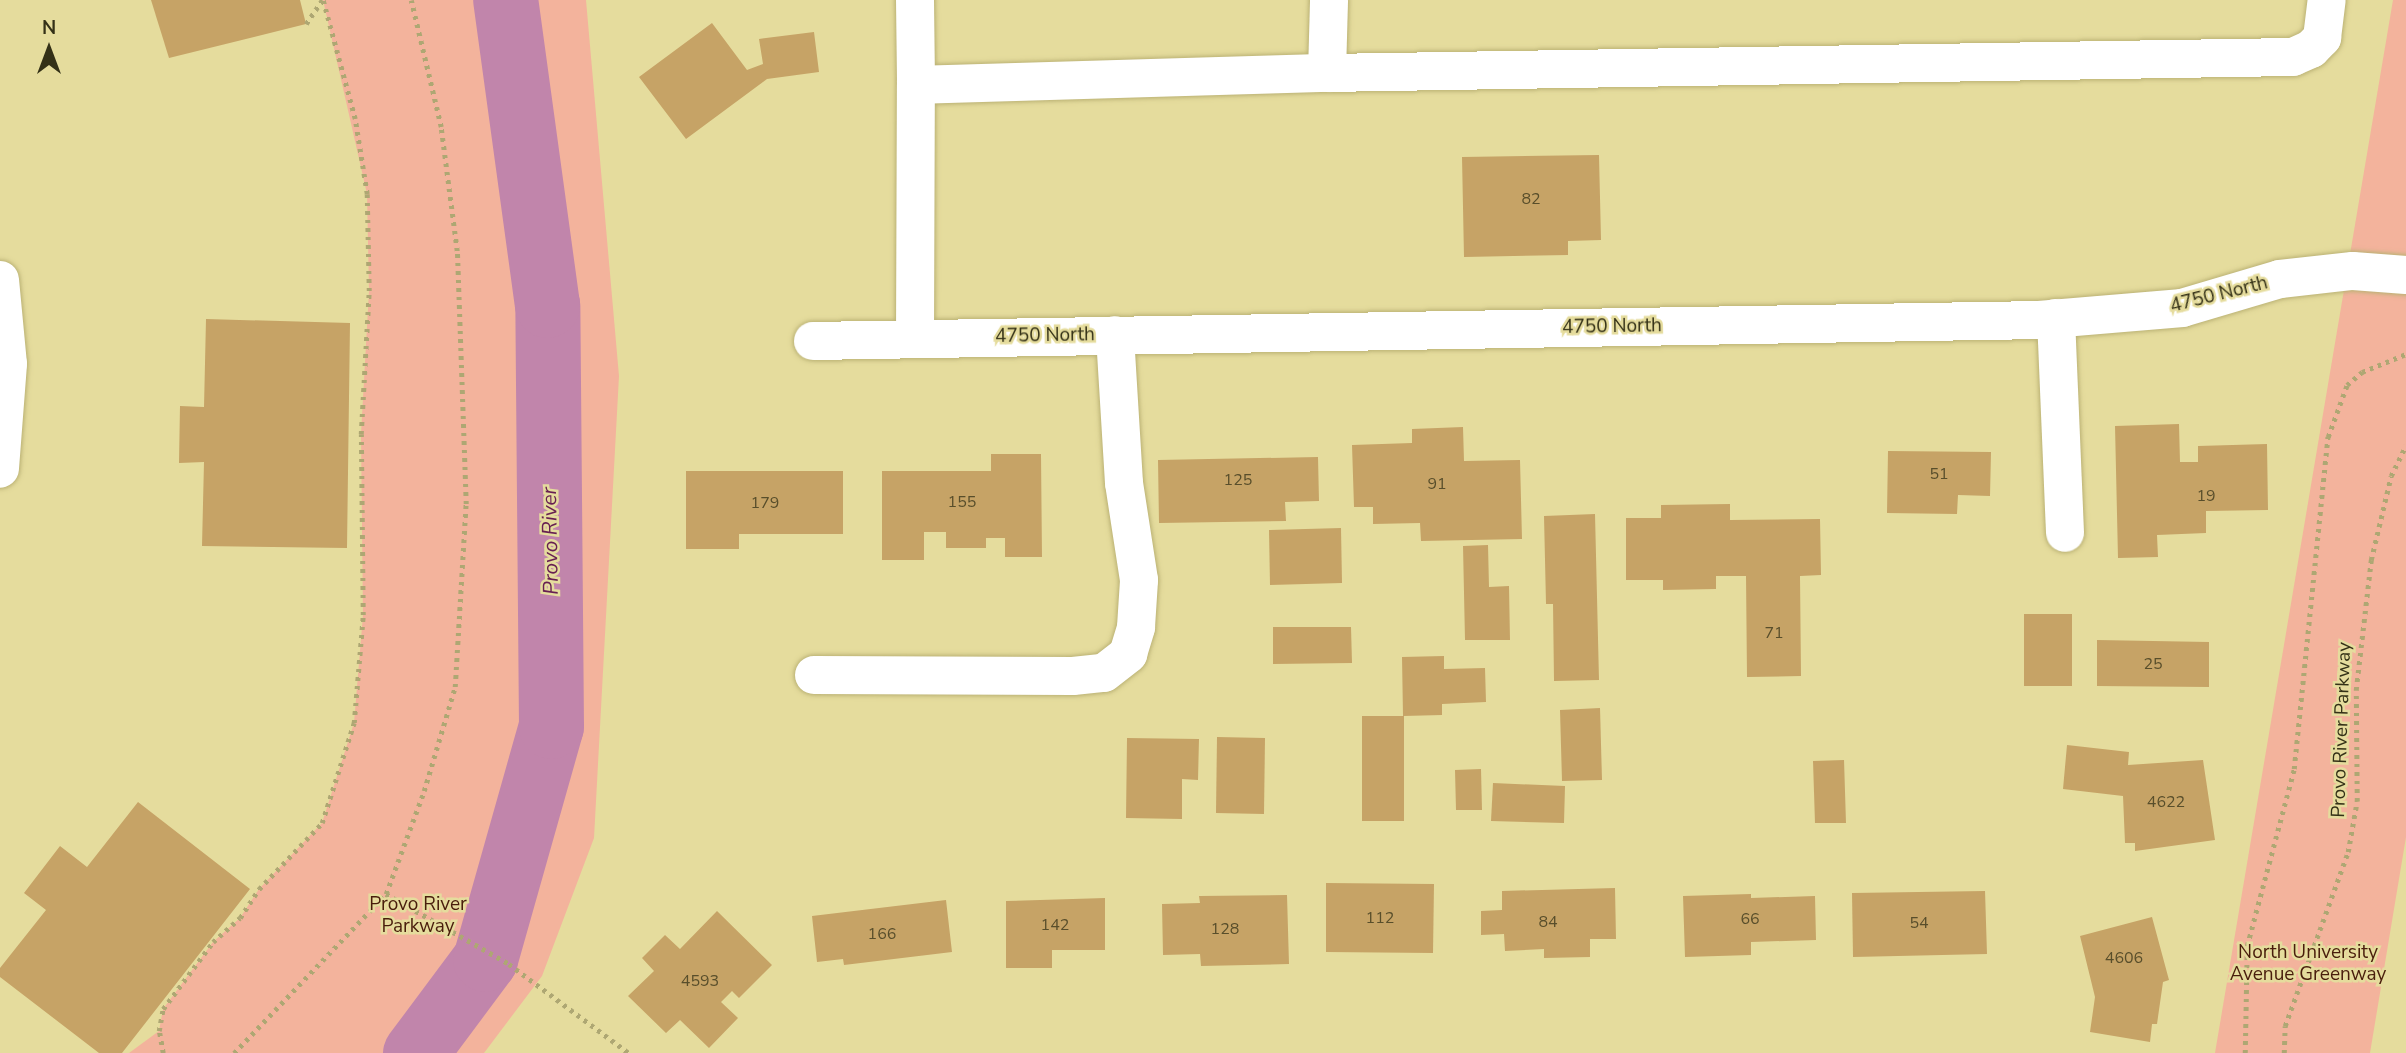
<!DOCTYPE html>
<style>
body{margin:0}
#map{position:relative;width:2406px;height:1053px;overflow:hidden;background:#e5dc9d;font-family:"Nunito Sans",sans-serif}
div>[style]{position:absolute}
.green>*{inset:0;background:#f3b39c}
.river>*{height:65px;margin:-32.5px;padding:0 32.5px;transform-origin:32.5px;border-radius:32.5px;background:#c185ab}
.building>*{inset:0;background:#c6a366}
.path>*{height:4.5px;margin-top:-2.25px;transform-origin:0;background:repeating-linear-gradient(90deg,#aea773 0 3.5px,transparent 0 8.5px)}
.roads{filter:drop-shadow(0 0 2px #bbb275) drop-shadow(0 0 2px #bbb275)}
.minor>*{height:38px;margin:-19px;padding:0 19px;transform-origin:19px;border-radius:19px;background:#fff}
span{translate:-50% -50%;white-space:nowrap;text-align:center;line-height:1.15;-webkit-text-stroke:5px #e5dc9d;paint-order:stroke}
.number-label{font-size:16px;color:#584e2b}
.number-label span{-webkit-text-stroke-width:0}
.street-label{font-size:19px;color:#343117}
.park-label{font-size:19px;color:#491d0c}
.water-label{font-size:21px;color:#671f52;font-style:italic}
.north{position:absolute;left:14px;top:14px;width:70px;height:70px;-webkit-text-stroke:5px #e5dc9d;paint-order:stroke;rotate:0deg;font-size:19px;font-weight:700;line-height:28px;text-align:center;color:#343117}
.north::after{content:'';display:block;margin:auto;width:24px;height:32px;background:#343117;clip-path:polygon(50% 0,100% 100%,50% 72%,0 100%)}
</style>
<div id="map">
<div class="green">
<i style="clip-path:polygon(323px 0,586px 0,619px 376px,594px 838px,542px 976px,484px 1053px,129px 1053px,159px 1031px,163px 1009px,213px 942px,240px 918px,259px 889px,322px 823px,354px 723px,363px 615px,361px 434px,369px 291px,367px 194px)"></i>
<i style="clip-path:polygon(2393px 0,2406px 0,2406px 837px,2370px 1053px,2215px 1053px)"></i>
</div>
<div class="river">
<i style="left:415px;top:1053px;width:117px;rotate:-53.3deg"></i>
<i style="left:485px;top:959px;width:242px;rotate:-74.2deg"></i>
<i style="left:551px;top:726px;width:421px;rotate:-90.5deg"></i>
<i style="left:547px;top:305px;width:308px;rotate:-97.8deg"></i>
</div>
<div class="building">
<i style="clip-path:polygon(151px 0,300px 0,306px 24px,169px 58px)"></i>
<i style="clip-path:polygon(712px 23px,747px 70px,763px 64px,759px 39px,814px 32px,819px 72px,767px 79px,686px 139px,639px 77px)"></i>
<i style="clip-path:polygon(1599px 155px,1601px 240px,1568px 241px,1568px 255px,1464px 257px,1462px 157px)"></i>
<i style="clip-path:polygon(206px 319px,350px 323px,347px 548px,202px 546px,204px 462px,179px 463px,180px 406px,204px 407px)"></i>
<i style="clip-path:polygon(2179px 424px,2180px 462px,2198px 462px,2198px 446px,2267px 444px,2268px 510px,2206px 511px,2206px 533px,2157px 535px,2158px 557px,2118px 558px,2115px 426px)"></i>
<i style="clip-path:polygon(1463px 427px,1464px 461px,1520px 460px,1522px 539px,1421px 541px,1420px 523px,1373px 524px,1373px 507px,1354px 507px,1352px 445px,1412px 443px,1412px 429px)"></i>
<i style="clip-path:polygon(1888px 451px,1991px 452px,1990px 496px,1958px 495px,1957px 514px,1887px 513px)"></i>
<i style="clip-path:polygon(991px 454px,1041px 454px,1042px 557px,1005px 557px,1005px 538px,986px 538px,986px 548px,946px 548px,946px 532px,924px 532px,924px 560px,882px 560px,882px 471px,991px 471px)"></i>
<i style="clip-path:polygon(1318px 457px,1319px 501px,1285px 502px,1286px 521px,1159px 523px,1158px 460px)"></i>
<i style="clip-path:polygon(686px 471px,843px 471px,843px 534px,739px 534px,739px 549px,686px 549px)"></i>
<i style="clip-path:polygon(1730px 504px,1730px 520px,1820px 519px,1821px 575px,1800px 576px,1801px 676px,1747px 677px,1746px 576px,1716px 576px,1716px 589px,1663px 590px,1663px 580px,1626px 580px,1626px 518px,1661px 518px,1661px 505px)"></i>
<i style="clip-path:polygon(1595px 514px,1599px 680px,1554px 681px,1553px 604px,1546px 604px,1544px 516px)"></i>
<i style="clip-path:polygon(1341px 528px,1342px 583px,1270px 585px,1269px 530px)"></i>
<i style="clip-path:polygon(1488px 545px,1489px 587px,1509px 586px,1510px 640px,1465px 640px,1463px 546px)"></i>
<i style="clip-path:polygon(2024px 614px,2072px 614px,2072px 686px,2024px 686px)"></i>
<i style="clip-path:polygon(1273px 627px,1351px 627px,1352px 663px,1273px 664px)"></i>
<i style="clip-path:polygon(2097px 640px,2209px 642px,2209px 687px,2097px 686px)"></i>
<i style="clip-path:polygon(1444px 656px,1444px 669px,1485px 668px,1486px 702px,1442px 704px,1442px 715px,1403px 716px,1402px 657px)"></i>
<i style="clip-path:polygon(1600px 708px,1602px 780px,1562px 781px,1560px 710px)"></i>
<i style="clip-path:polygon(1362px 716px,1404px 716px,1404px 821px,1362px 821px)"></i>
<i style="clip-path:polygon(1217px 737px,1265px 738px,1264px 814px,1216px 813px)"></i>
<i style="clip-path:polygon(1127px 738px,1199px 739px,1198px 780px,1182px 779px,1182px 819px,1126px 818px)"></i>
<i style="clip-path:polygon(2067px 745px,2129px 752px,2128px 765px,2203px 760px,2215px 840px,2135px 851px,2135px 843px,2125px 843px,2123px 796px,2063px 789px)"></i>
<i style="clip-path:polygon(1844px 760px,1846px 823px,1815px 823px,1813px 761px)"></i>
<i style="clip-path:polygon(1481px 769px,1482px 810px,1456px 810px,1455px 770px)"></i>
<i style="clip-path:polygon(1493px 783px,1565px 786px,1564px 823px,1491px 821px)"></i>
<i style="clip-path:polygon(138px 802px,250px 889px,122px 1053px,99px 1053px,0 977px,0 968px,46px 910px,24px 893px,60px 846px,87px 867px)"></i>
<i style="clip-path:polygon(1326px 883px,1434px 884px,1433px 953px,1326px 952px)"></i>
<i style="clip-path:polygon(1615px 888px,1616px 939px,1590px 939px,1590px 957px,1544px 958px,1544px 949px,1505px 951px,1504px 934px,1481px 935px,1481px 911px,1502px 910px,1502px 891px)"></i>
<i style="clip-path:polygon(1985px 891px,1987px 954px,1853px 957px,1852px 893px)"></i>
<i style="clip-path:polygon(1751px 894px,1751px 898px,1815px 896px,1816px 940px,1751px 942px,1751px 955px,1685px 957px,1683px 896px)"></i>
<i style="clip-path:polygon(1287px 895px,1289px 964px,1201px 966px,1200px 954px,1163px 955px,1162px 904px,1200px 903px,1199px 896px)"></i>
<i style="clip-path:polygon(1105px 898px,1105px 950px,1052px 950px,1052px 968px,1006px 968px,1006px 901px)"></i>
<i style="clip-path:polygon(946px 900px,952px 952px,844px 965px,843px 959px,817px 962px,812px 916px)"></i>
<i style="clip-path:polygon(717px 911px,772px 965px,739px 998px,732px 991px,721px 1002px,738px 1018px,709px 1048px,680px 1020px,666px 1033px,628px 996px,654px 971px,642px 958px,665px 935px,680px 949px)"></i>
<i style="clip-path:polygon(2152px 917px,2169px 980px,2163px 982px,2157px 1024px,2152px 1024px,2150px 1042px,2090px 1032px,2095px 997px,2080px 936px)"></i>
</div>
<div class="path">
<i style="left:306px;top:24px;width:29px;rotate:-56deg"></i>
<i style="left:386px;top:894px;width:142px;rotate:29.6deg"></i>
<i style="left:509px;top:964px;width:149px;rotate:36.6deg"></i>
<i style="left:163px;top:1053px;width:22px;rotate:-100deg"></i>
<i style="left:159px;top:1031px;width:22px;rotate:-80deg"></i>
<i style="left:163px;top:1009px;width:84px;rotate:-53.3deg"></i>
<i style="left:213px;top:942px;width:36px;rotate:-42deg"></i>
<i style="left:240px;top:918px;width:35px;rotate:-57deg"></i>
<i style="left:259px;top:889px;width:91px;rotate:-46.3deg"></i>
<i style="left:322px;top:823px;width:105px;rotate:-72.3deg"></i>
<i style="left:354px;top:723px;width:108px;rotate:-85.2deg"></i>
<i style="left:363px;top:615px;width:181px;rotate:-90.6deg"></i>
<i style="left:361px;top:434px;width:143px;rotate:-86.8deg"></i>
<i style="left:369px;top:291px;width:97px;rotate:-91.2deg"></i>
<i style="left:367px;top:194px;width:76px;rotate:-99.1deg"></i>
<i style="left:355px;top:119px;width:123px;rotate:-105.1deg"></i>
<i style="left:234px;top:1053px;width:220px;rotate:-46.3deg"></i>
<i style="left:386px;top:894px;width:110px;rotate:-69.7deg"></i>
<i style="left:424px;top:791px;width:109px;rotate:-73.4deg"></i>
<i style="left:455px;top:687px;width:183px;rotate:-86.6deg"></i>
<i style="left:466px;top:504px;width:253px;rotate:-92deg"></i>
<i style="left:457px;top:251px;width:125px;rotate:-97.4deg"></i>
<i style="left:441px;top:127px;width:130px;rotate:-103.3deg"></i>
<i style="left:2245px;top:1053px;width:107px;rotate:-88.9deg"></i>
<i style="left:2247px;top:946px;width:183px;rotate:-75.1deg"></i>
<i style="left:2294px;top:769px;width:334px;rotate:-84.2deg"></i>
<i style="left:2328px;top:437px;width:55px;rotate:-69.9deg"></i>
<i style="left:2347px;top:385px;width:20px;rotate:-41deg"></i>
<i style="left:2362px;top:372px;width:48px;rotate:-22.2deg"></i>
<i style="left:2284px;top:1053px;width:27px;rotate:-88deg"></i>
<i style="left:2285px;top:1026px;width:185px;rotate:-70.1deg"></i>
<i style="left:2348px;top:852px;width:52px;rotate:-80deg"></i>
<i style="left:2357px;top:801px;width:111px;rotate:-90.5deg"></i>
<i style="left:2356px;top:690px;width:131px;rotate:-83.4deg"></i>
<i style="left:2371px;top:560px;width:86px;rotate:-76.6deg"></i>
<i style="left:2391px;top:476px;width:34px;rotate:-64deg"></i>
</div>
<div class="roads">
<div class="minor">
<i style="left:915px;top:0;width:85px;rotate:89.3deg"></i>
<i style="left:1327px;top:73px;width:966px;rotate:-0.95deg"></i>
<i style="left:2293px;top:57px;width:20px;rotate:-24deg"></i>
<i style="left:2311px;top:49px;width:16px;rotate:-45deg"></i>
<i style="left:2322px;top:38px;width:38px;rotate:-83deg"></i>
<i style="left:0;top:280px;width:84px;rotate:84.6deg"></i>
<i style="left:8px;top:364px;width:105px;rotate:94.4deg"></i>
<i style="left:2056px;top:318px;width:215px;rotate:87.6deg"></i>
<i style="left:915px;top:339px;width:254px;rotate:-89.8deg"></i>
<i style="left:916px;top:85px;width:411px;rotate:-1.7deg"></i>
<i style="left:1327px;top:73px;width:73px;rotate:-88.4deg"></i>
<i style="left:813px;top:341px;width:1226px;rotate:-0.98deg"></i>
<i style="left:2039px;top:320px;width:144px;rotate:-4.8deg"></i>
<i style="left:2182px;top:308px;width:102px;rotate:-16.5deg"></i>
<i style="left:2280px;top:279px;width:73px;rotate:-6.3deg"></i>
<i style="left:2353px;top:271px;width:53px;rotate:4.3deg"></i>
<i style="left:814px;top:675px;width:259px;rotate:0.2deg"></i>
<i style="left:1073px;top:676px;width:31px;rotate:-6deg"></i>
<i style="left:1104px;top:673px;width:31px;rotate:-38deg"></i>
<i style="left:1128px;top:654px;width:28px;rotate:-73deg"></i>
<i style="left:1136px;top:627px;width:47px;rotate:-86.3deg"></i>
<i style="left:1139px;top:580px;width:98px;rotate:-98.8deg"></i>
<i style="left:1124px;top:483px;width:148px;rotate:-93.5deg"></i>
</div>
</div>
<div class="number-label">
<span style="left:1531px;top:199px">82</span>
<span style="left:1939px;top:474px">51</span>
<span style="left:1238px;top:480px">125</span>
<span style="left:1437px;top:484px">91</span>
<span style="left:2206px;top:496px">19</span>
<span style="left:962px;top:502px">155</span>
<span style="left:765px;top:503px">179</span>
<span style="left:1774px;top:633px">71</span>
<span style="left:2153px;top:664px">25</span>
<span style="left:2166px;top:802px">4622</span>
<span style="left:1380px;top:918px">112</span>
<span style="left:1750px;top:919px">66</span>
<span style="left:1548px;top:922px">84</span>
<span style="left:1919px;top:923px">54</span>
<span style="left:1055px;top:925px">142</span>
<span style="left:1225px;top:929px">128</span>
<span style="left:882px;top:934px">166</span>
<span style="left:2124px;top:958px">4606</span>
<span style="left:700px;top:981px">4593</span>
</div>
<div class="street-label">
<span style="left:2219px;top:295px;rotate:-14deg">4750 North</span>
<span style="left:1612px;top:327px;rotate:-1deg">4750 North</span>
<span style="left:1045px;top:336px;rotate:-1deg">4750 North</span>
<span style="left:2342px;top:730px;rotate:-88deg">Provo River Parkway</span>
</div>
<div class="park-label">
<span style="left:418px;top:916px">Provo River<br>Parkway</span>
<span style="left:2308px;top:964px">North University<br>Avenue Greenway</span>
</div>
<div class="water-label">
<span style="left:550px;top:541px;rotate:-91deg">Provo River</span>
</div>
<div class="north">N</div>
</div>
